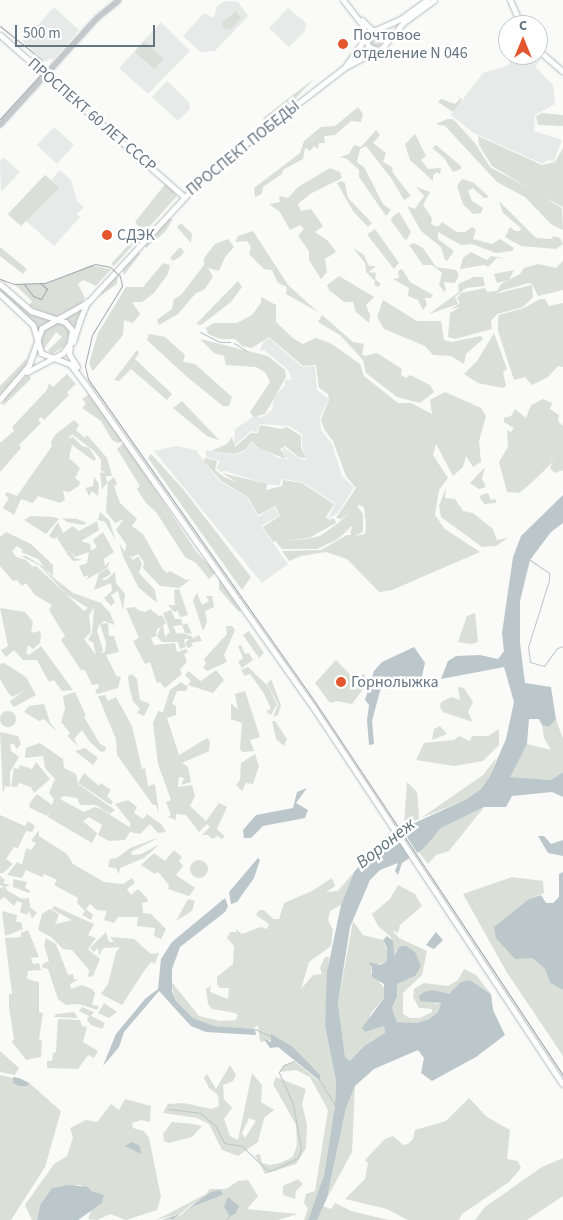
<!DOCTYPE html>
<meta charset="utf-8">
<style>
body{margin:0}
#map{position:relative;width:563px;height:1220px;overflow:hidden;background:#fafaf8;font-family:"Source Sans 3",sans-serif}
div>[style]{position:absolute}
.built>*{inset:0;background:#e8e9e9}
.green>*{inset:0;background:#dadfd7}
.round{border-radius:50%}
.water>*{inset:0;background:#bbc7cb}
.pier>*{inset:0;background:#fafaf8}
.stream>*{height:1px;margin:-0.5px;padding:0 0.5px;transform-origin:0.5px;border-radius:0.5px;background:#bbc7cb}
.roads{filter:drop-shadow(0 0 1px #b5babe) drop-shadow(0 0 1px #b5babe)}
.minor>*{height:4px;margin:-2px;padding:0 2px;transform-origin:2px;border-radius:2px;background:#c3c8cc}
.major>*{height:5px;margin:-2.5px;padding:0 2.5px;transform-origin:2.5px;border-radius:2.5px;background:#fff}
.tram>*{height:1px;margin:-0.5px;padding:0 0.5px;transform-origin:0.5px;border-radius:0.5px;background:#a2aab0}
.dots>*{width:14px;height:14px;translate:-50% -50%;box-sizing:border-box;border:2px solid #fff;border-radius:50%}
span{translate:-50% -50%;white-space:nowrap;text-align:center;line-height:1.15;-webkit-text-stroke:5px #fff;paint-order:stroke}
.poi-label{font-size:16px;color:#657683}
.left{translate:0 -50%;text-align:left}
.street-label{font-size:16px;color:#657683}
.water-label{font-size:18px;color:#60757c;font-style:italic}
.north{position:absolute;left:498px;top:15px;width:50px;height:50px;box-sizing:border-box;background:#fff;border:1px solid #c1c8cd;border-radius:50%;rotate:0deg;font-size:14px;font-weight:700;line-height:20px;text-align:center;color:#657683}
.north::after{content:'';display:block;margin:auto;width:18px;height:22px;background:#e4572e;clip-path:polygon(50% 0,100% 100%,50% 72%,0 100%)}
.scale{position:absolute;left:15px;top:25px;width:140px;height:22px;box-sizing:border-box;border:2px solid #657683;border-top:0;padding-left:6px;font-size:15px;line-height:18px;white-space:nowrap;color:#657683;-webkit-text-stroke:4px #fff;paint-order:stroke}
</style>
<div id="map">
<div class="built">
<i style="clip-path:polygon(225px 1px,238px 2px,248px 16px,215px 51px,200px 52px,183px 36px,204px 13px,214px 18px,217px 6px)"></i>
<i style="clip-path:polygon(54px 7px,79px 30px,53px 60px,50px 58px,46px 62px,22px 42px)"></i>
<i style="clip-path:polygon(288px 8px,306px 23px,305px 31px,289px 47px,269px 28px)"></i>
<i style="clip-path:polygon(161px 22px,190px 51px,148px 94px,119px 68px)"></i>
<i style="clip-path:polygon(526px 55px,536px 55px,541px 59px,535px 67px,553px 85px,555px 104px,535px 115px,534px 131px,562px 140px,554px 161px,547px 160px,543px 164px,472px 132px,451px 115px,483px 73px,509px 65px,510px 57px)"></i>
<i style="clip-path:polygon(167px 81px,189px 102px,190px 109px,178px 121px,152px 97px)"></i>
<i style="clip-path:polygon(54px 127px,74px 145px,57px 164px,37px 145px)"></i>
<i style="clip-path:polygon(3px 157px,20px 172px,1px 192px,0 161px)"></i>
<i style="clip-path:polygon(60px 170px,71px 180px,77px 201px,84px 207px,77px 214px,80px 217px,54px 246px,26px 221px,17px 223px,8px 214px,45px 175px,51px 180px)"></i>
<i style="clip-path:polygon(269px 338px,302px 367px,315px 366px,317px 390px,329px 399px,320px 417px,321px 430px,332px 444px,342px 476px,354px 487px,338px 513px,328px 519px,335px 503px,302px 482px,281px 479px,280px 485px,269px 485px,225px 471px,221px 472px,216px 468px,220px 461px,206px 457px,206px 450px,235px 455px,245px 451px,252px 442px,257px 448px,262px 448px,278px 458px,288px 459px,282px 452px,283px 447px,300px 459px,307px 460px,302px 446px,302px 434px,289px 426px,260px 424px,257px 432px,251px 431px,234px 446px,235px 429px,256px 415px,261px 418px,272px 410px,274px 397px,285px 385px,285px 380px,292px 379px,288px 370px,264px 350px,260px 351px,263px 342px)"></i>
<i style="clip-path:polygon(176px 446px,196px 450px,219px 481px,247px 497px,258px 517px,274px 507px,279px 516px,261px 526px,288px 564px,262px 583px,154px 451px)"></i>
</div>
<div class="green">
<i style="clip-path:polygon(236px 11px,241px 18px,230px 30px,224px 29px,222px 23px)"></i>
<i class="round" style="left:369px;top:33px;width:14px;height:14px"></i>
<i style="clip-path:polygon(144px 41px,164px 59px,154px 69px,135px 52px)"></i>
<i style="clip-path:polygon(315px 78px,293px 101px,262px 123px,264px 117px)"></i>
<i style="clip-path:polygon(456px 93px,462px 100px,453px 112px,438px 102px,441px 99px,455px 104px,460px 99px)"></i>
<i style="clip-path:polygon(358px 107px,363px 114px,361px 122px,351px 121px,335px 135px,324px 136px,325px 143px,319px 143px,318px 149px,314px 146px,310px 151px,305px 148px,303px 159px,283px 170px,282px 174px,263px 187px,262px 194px,255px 197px,254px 188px,300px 153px,304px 141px,321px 127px,335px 126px)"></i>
<i style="clip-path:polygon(542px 113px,563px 115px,563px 126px,538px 125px,536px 116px)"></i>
<i style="clip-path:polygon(447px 119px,453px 119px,475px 143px,490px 167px,532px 190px,492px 166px,479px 145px,478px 136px,542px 165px,555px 162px,563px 148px,563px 207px,544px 197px,562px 208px,563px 230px,552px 225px,525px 197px,497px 182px,445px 126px,436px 124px)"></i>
<i style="clip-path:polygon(376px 130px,380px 135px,373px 143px,386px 153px,383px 162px,392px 167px,393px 173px,411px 196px,404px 200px,391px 178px,366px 146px,360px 149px,357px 162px,364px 167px,383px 204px,391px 210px,386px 216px,359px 177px,359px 170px,347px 159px,340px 157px,349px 154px,354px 145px,361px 147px)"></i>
<i style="clip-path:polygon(415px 134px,426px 156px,421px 160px,428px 169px,441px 168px,440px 174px,437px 172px,433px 175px,433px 181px,410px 160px,405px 144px)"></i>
<i style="clip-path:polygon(262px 136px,262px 138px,229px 161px,260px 136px)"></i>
<i style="clip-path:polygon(436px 145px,461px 166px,461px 169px,453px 172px,444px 158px,432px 148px)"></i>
<i style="clip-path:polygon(330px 168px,340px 172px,342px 178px,310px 194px,298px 204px,301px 211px,311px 209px,323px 226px,315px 232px,328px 241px,336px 252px,325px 259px,327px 272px,321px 279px,309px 260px,309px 251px,298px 236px,304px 229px,300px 225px,290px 230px,280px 212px,269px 204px,280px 202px,279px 196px,288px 198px,298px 187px)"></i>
<i style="clip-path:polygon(45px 175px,59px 188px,21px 226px,8px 214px)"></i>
<i style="clip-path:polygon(462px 179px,474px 183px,489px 197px,484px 198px,473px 188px,468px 191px,472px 201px,483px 208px,481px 213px,473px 214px,463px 204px,457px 186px)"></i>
<i style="clip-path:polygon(341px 181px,345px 183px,348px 198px,372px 223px,368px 227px,353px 211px,337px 183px)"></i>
<i style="clip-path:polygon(166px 183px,175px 192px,168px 200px,175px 193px,177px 196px,114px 266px,111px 264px,142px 230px,135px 222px)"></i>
<i style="clip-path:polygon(416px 187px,430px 192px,423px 205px,432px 218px,431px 224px,438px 227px,442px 222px,457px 232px,465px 232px,472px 227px,476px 230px,473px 239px,492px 244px,500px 239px,514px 248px,512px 251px,496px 253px,472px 244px,461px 245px,438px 232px,438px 239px,454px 251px,447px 261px,445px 260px,441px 247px,421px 231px,407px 206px,415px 209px,424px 196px)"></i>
<i style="clip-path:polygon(499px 201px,536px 238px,552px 239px,553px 236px,560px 238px,563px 244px,556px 249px,521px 246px,505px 237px,510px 227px,515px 231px,520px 231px,521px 228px,503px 213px)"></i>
<i style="clip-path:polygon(399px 212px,411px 232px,406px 241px,392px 222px,391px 218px)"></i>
<i style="clip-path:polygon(169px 219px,173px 219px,165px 232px,146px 248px,145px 243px)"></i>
<i style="clip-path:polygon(181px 223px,192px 234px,191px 243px,177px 227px)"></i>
<i style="clip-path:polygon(375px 229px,399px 263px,394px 269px,369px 237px,368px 234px)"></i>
<i style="clip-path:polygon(253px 231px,288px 285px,318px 312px,286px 294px,287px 287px,278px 283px,272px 270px,264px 269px,249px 254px,251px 247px,247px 241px,235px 242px,238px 236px)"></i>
<i style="clip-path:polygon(228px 239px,234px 247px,225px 257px,219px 271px,208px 268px,213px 277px,204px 290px,196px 293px,178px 314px,159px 325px,157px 320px,172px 309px,174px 299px,181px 295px,204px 265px,204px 258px,215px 244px)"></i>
<i style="clip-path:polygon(414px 243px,423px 248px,436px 267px,456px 270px,459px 275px,455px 283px,444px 282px,446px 290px,444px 292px,439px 285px,442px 273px,432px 265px,423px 265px,409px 245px)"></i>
<i style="clip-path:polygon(0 247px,27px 269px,23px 274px,0 256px)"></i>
<i style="clip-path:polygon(180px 247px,184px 252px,181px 256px,173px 261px,170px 258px)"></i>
<i style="clip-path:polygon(353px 248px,364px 255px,369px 266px,376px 266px,369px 272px,376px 273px,375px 279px,381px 284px,378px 287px,374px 285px,375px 281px,366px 272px,365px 263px)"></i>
<i style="clip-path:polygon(139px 251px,140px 254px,124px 275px,123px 269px)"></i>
<i style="clip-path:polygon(471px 252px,487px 260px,491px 256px,507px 259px,497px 258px,488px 267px,485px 265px,460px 269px,463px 258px)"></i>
<i style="clip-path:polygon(563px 261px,563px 290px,538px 296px,532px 284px,528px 283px,501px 291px,495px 294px,532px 285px,533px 297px,523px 307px,497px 314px,491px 321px,492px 329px,455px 339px,448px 337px,450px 313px,460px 307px,451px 309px,460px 303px,457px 298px,461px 293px,485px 288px,487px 292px,497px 291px,501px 284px,520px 274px,524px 268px,538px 264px,556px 268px)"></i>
<i style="clip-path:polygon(163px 263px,170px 265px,168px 274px,154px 293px,142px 302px,132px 302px,140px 314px,133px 323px,124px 320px,123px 335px,93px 371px,89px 364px,98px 333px,126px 287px,143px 287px)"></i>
<i style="clip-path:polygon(91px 265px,111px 269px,96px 286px,83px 280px,78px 284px,85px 298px,80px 305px,55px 317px,29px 306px,32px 301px,14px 284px,49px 283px)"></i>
<i style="clip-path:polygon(402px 269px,410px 282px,433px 295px,431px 298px,425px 298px,427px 305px,423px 310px,418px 300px,408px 296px,409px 288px,393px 279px,399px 278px,398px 271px)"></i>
<i style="clip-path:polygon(514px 270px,509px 280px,497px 283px,494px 274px)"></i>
<i style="clip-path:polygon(118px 275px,117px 284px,100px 296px,113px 277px)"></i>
<i style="clip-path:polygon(339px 276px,374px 297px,366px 305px,370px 315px,369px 323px,356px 312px,353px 302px,344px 302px,329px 290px,327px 285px)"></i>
<i style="clip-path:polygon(474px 277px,483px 277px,485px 286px,466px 288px,455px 297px,458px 304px,429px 314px,459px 292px,458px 284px)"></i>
<i style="clip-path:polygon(238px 281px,242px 287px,231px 302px,201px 325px,196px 324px)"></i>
<i style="clip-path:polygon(0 287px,27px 311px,50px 321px,38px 333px,33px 322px,0 291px)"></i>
<i style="clip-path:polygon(261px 297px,276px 305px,276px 322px,294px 339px,303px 344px,316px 338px,332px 344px,360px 364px,364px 376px,398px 403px,411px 403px,432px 414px,430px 400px,445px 392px,481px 408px,486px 416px,479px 441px,481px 462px,473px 467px,466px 456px,463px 467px,453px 476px,436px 444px,433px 455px,448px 478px,439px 490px,435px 515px,445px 529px,480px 552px,392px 590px,379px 592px,347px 559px,326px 552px,301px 556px,289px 561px,282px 551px,321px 550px,347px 535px,352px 535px,350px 533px,353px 525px,338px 539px,317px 549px,282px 549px,276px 542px,279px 540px,273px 542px,263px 527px,280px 516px,275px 506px,258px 515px,248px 497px,221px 481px,204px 461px,205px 458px,217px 461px,215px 470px,224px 477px,236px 482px,222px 473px,267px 484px,266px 490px,282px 486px,283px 480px,302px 483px,334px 504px,326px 517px,329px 520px,334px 518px,336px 523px,309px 538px,280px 541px,307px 539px,320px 536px,338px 523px,357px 506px,363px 514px,363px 532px,354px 536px,365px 534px,366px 527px,364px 507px,359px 505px,341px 519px,336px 518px,356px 488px,346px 476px,333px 441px,324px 429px,321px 419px,329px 400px,328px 394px,319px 388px,316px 365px,303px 366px,269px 337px,252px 348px,242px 346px,235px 339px,220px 339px,208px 334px,206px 328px,213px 323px,237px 323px,252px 315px,261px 303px)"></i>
<i style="clip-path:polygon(540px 299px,545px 299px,549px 306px,563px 303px,563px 367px,558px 366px,548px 377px,532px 385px,525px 377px,514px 380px,498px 331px,498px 320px,499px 315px,524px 308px)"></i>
<i style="clip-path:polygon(383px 300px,417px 321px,441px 321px,444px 340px,451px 342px,481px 336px,483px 339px,466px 354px,464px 364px,451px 356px,433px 355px,425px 346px,384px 329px,377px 317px)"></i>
<i style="clip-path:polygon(83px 307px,74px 327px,63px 318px)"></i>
<i style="clip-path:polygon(322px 315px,353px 342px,364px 344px,362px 354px,365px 356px,377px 353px,402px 369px,401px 375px,406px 378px,410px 375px,430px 385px,434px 392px,420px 403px,397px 397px,366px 373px,363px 360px,340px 335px,318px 322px)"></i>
<i style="clip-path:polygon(57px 322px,68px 326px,70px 332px,65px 346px,52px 354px,48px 350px,62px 337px,56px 332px,44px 349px,39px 339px,46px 327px)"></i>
<i style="clip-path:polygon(494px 333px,507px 369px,503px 372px,506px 386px,503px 388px,478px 383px,464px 374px,477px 361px)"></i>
<i style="clip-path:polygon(149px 334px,165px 337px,185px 355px,183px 362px,195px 364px,232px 397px,229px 406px,223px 406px,186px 376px,147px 340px)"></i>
<i style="clip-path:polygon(200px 339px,268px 356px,285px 370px,286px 377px,265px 414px,253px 417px,250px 412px,270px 382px,265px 372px,256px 367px,226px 365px,224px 356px,214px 353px)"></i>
<i style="clip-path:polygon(33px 340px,25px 367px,0 395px,0 386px,27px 358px)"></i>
<i style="clip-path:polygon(137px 350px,139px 353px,135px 359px,172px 394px,167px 400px,131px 369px,119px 381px,114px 380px)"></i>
<i style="clip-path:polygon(28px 374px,31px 379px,3px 406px,4px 399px)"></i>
<i style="clip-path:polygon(67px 374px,76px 384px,67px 392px,69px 395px,44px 420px,41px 417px,38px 420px,41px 423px,19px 445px,21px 448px,0 472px,0 443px,14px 431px,12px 427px,47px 390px,49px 383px,53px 387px)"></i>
<i style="clip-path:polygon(90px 394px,123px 441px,118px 443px,112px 440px,101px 421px,82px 408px,86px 404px,82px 399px)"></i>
<i style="clip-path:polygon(543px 399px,552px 403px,550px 409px,559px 415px,558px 421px,563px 426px,563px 470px,555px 473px,550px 468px,553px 461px,547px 457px,553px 462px,529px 485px,519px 493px,507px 492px,499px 462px,508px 447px,507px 430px,511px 432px,514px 428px,504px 422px,504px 418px,511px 416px,515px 409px,526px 418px,531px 405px)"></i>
<i style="clip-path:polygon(182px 401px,219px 440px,207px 436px,173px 408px)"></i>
<i style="clip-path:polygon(74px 420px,79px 425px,76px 430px,85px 438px,87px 435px,107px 458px,112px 476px,106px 476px,106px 479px,108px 482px,114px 477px,117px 484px,114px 486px,120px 503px,137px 519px,132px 526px,143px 534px,162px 568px,167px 573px,170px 571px,186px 580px,191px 579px,179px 588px,160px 586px,143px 568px,144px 562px,138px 554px,132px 557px,129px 555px,133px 560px,138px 556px,142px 564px,139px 573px,155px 590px,157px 603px,138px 587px,123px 556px,119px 543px,125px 552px,126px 544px,116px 530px,124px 519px,115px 523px,106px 512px,108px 482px,102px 489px,100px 473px,106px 472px,101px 471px,101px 460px,94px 451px,72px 434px,69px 437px,70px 439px,72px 436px,82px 446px,89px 448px,96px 459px,94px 461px,72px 445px,69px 458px,80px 468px,75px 478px,80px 482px,79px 486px,69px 492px,63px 491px,65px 500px,60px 503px,38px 496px,33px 503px,21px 499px,14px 515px,3px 508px,9px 498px,5px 495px,7px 492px,17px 496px,52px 446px,51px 441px,56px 434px)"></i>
<i style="clip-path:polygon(260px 425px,281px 429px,287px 427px,301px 436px,301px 447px,306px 458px,300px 458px,285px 446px,280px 449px,286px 458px,283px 458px,257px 447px,252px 441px,245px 450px,235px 454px,211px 451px,227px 444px,232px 437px,235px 447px,251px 433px,258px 433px)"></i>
<i style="clip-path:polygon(124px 442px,197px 553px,216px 572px,209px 579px,196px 563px,185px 557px,156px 512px,146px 503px,137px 489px,140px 486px,117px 449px)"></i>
<i style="clip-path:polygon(151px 454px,183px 489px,251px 577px,242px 590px,148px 458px)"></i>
<i style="clip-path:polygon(485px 467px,482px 479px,486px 487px,479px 489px,470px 483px)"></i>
<i style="clip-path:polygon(94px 477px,99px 484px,98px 496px,92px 491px,89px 496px,85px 488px,93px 486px)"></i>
<i style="clip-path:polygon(446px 487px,445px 498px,455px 499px,463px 511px,473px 513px,493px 529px,497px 540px,508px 538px,496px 546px,482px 547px,441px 517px,439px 506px)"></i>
<i style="clip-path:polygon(488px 493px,491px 500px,496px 499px,496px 503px,484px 504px,479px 496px)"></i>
<i style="clip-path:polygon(100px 512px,109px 520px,116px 541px,105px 522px,98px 520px)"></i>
<i style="clip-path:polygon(31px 516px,53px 517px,59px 519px,46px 534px,24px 520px)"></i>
<i style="clip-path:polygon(62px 518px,77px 519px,87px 523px,83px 525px,67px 522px)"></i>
<i style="clip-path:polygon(97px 521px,99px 530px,81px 541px,90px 544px,91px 551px,97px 547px,93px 540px,103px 532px,114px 552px,104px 559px,105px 566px,110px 561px,108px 567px,86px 580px,89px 575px,84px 577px,79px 566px,87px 563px,89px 552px,75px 557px,72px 551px,74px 558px,83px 560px,73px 561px,66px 553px,70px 550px,66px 552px,57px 538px,60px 535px,54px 539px,49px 536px,58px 522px,63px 533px,73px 526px,79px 531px)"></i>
<i style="clip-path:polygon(evenodd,6px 532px,31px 544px,53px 565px,53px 576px,45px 569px,49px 574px,73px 593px,101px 603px,110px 613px,115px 625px,104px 621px,99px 625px,97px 631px,103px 650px,101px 653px,105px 652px,106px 643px,100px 624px,108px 623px,109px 636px,114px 636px,119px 652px,106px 655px,117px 677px,121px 676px,118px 688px,97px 694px,95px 690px,99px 688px,98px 684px,92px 685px,85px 670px,81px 670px,61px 640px,65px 636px,49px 610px,52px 605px,35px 595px,26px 583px,22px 586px,17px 580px,13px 581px,0 566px,0 537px,6px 532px,17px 546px,23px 550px,21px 552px,38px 559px,44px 567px,26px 556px,21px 556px,39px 565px,66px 594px,88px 608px,84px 611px,36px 566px,33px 567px,26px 560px,16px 557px,12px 551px,17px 546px,6px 532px,89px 607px,94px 609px,92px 633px,88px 640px,93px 642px,96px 655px,84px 639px,91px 632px,89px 616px,93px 609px,89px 607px)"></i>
<i style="clip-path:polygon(108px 568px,111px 574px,101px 580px,106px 580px,115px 572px,116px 583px,125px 594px,123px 610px,118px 591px,111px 595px,115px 602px,111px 606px,104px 598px,112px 591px,111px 583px,94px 590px,99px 573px)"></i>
<i style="clip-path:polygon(219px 577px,242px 609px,239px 612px,219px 589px)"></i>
<i style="clip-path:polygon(179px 589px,188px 615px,180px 617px,178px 611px,174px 612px,168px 605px,175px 605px,174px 590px)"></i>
<i style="clip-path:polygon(197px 593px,202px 605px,209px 601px,206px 596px,212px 596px,214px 607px,205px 611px,207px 622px,203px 631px,193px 600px)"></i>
<i style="clip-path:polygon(135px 607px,138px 610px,145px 612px,150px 609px,159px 616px,162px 615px,166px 623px,163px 625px,165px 637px,170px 632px,163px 613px,171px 610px,175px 619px,181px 619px,183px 625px,187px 623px,192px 634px,185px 633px,182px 625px,173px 626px,177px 634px,183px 633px,193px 637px,192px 639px,199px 635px,202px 641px,191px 643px,193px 646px,188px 648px,185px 643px,189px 639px,185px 639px,184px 642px,186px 647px,180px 649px,178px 642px,162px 642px,157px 636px,161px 627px,157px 629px,156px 636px,151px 638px,154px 645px,175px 643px,177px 652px,186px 649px,188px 652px,184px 654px,187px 662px,180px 669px,182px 674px,165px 688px,160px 682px,157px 683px,150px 662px,145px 664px,135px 645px,133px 641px,139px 638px,126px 608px)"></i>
<i style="clip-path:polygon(0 608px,25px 612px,33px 622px,31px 633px,40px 631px,41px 636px,40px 643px,33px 649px,28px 645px,26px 653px,29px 655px,41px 646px,73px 690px,62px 691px,54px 680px,49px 682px,37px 660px,23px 660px,14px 650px,6px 657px,1px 650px,8px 646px)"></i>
<i style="clip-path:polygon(475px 613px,478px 642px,471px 644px,458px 642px,467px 616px)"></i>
<i style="clip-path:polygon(226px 626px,232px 626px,235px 630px,224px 655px,227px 662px,207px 671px,203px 667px,206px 664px,204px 659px,227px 634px)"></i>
<i style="clip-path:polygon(249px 631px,264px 653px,259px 658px,243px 635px)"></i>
<i style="clip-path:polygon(241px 645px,245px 654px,249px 653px,253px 660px,242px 668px,238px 662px,243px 658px,238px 646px)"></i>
<i style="clip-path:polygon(336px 660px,354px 679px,364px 674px,369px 681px,352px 704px,337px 701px,330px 703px,315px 683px)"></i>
<i style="clip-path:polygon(4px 663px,26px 677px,36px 695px,14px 707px,11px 704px,10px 701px,25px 690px,12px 697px,7px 691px,0 679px,0 664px)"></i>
<i style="clip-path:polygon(248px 667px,267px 685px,277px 704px,271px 715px,266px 712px,271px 708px,263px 692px,250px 674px,245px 676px,241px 670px)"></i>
<i style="clip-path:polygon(216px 670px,224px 680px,213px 693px,188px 685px,191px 681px,185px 675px,188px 671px,201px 681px)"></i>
<i style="clip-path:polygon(132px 674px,137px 679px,140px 700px,150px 704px,144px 716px,137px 713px,140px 709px,133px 701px,129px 686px,128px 676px)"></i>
<i style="clip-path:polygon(271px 679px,281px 705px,278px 715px,273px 717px,278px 704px,267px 684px)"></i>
<i style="clip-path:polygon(181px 682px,188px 687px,186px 691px,177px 691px,172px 704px,176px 706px,176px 715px,167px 718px,179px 755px,207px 738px,210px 742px,209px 751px,182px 763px,188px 767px,191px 782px,181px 785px,184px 778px,179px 777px,178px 787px,192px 785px,195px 796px,190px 806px,206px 821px,219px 803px,227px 807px,217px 829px,225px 837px,221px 839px,218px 836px,212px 839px,208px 835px,202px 835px,210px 827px,207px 824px,199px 832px,186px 815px,176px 814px,176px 820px,168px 817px,171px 815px,166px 802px,171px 800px,158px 764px,153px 723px,158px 711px,163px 712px,170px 690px)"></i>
<i style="clip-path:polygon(458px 687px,464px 688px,473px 702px,468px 712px,473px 722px,443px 712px,440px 707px,441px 702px,451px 697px,460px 700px)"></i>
<i style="clip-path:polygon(245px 691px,260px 737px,250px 740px,254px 751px,242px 752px,240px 749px,242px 723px,231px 719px,231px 703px,238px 710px,235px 694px)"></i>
<i style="clip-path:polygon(75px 692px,86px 716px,84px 717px,100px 744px,106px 747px,105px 751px,101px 752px,90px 742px,82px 730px,74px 739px,78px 746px,67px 736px,70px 733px,61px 722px,65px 709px,63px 696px)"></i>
<i style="clip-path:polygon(105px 695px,108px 701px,116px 697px,132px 726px,142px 769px,145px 768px,148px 786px,155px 784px,159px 814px,156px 805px,153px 805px,117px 755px,116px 739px,98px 696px)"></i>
<i style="clip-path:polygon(44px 704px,50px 722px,57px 732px,44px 719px,39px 721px,24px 712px,29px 706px)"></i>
<i class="round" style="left:0;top:711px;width:16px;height:16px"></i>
<i style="clip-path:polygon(556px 719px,563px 739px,563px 772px,551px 780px,509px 777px,527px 744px,551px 750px,544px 738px,542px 725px,549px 727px)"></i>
<i style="clip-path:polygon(272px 721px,275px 721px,287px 739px,284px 746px,276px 739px)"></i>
<i style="clip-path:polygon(440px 726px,447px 734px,432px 740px,434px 729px)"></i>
<i style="clip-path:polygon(499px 729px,499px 745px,483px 761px,454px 766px,416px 760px,424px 743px,454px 740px,459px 736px,470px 741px,472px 736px,488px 736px)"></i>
<i style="clip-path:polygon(0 732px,18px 736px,21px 744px,17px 749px,13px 743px,10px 745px,11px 751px,19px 757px,10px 772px,10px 787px,5px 786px,3px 794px)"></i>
<i style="clip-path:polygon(40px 743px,63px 759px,64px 768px,76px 774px,78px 784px,115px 810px,110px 814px,96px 805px,80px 805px,77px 798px,63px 796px,60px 799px,84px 812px,95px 807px,101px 809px,129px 827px,131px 824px,115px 804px,128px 800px,137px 807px,134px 813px,143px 819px,147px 814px,162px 825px,166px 832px,158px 833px,150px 824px,140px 834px,130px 832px,125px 840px,109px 841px,98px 835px,102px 825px,89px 817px,83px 821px,97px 833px,92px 843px,48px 817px,49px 811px,47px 816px,30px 808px,29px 804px,37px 794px,52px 805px,54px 799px,49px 793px,55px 779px,45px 768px,43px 756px,25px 758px,26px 748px)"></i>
<i style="clip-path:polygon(85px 748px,98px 758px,93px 765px,75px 751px)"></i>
<i style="clip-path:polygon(255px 754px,259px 766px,253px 784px,246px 783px,242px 791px,236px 785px,240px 780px,241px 763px)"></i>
<i style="clip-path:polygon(497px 757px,490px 776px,481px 789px,467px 799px,421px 818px,483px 775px)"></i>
<i style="clip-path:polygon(36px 762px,50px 779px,34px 793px,31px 787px,19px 783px,17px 787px,11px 786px,14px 768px,19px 769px,20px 765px,32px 769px)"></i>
<i style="clip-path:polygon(84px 773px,99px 786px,101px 783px,111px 790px,107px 796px,113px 802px,111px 805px,78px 783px)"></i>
<i style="clip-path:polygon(407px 782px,417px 792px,419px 815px,419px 819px,404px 825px)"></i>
<i style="clip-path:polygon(484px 807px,449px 851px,436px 855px,428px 864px,418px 851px,441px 828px)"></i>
<i style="clip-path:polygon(0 815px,25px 826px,28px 821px,35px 826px,32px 832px,26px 831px,18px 848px,14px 847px,6px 859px,13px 864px,3px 873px,0 873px)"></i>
<i style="clip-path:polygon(39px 830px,39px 836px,67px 854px,73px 864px,104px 882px,123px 884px,132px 878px,135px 883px,127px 889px,131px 895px,138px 889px,147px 898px,148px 902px,142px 903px,143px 913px,151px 914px,166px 929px,161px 939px,154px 936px,155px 928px,137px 926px,138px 917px,118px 917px,114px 923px,104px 920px,107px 911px,97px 910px,90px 904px,86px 909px,93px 915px,91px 920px,82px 915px,85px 911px,77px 903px,78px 898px,54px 885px,57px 880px,44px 874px,42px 877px,26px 870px,22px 878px,7px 875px,17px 862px,22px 865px,25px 852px,27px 848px,31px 850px,36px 843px,31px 841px)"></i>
<i style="clip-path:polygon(160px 837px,131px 852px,132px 855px,141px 854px,160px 844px,144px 858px,120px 868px,119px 874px,116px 868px,108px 867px,110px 859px,117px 858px,130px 848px)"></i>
<i style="clip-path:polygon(174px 850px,182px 857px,179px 861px,183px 866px,176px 875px,195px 888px,189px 896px,168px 889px,169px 885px,158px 872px,155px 874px,141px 865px,154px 853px,165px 861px)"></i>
<i class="round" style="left:190px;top:860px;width:18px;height:18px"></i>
<i style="clip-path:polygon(354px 872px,341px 905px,330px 911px,328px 920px,333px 930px,331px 946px,309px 962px,301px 989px,313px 975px,322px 974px,320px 968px,325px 957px,329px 957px,325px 1026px,336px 1081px,335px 1105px,324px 1175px,308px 1220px,304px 1220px,308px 1208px,304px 1203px,306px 1194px,315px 1191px,328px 1110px,310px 1077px,296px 1070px,279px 1072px,283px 1066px,294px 1061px,319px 1081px,319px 1075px,293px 1047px,272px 1040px,260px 1042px,258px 1025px,253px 1029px,214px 1026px,193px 1018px,176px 1001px,170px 980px,199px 1016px,220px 1021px,236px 1020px,238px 1015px,235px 1013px,212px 1009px,208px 1004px,206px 989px,211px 986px,210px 992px,228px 999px,229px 988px,220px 988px,217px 984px,217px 977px,233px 964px,234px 946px,227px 938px,230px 932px,236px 932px,236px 929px,242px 934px,261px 927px,267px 929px,269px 924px,256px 915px,259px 910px,264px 910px,273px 919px,279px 919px,284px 903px,312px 891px,332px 878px,335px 886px,326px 892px,338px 891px)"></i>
<i style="clip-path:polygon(0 876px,5px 880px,3px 883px,10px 885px,5px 887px,8px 891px,22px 899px,29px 898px,30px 907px,37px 913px,32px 918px,29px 911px,27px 915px,20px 912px,22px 903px,17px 901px,14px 906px,4px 897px,0 900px,0 888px,4px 887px,0 885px)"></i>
<i style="clip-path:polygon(512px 877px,543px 881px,544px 893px,529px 899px,511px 914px,496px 938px,537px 962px,545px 969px,550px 983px,563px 990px,563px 1056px,506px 971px,463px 894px)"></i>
<i style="clip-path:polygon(13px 879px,27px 882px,25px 888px,31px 891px,29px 893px,13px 887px)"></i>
<i style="clip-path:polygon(398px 885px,415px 894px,422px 906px,400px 925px,398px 933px,392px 930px,399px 938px,427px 951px,422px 975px,403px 993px,403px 1014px,410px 1018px,420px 1018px,432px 1012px,432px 1009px,419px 1008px,413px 997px,414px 989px,424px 983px,448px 986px,458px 980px,464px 969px,476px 975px,491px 994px,470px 980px,461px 982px,457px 988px,433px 1004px,441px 1003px,438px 1012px,429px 1019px,417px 1023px,397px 1022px,392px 1008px,397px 998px,397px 983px,415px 976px,397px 950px,394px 956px,392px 954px,391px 937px,378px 926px,372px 914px,390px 899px)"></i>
<i style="clip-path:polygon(188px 899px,195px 901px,192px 911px,176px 921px)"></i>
<i style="clip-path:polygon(54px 906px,94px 924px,88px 935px,96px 938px,88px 949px,100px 959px,93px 976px,88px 977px,89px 970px,72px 950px,63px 949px,51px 937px,38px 930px,42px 914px,50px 909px,59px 914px,54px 928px,56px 924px,72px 920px,52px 909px)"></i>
<i style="clip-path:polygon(2px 911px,17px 915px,16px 922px,21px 922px,23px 929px,5px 936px)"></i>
<i style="clip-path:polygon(353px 921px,363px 935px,383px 940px,389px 955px,387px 961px,372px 967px,371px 972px,386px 990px,384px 998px,371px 1013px,365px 1032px,384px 1026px,385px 1033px,364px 1046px,350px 1061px,345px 1058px,338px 1003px)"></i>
<i style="clip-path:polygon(28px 930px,39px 957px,31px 958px,33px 964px,39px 963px,41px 970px,28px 971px,27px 979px,39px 982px,39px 1012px,43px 1013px,39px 1039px,42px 1041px,41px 1057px,26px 1060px,12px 1042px,14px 1039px,9px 1007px,9px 994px,12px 994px,5px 938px,21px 937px,21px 933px)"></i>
<i style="clip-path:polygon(106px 932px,109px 942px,114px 942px,110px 937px,134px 939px,151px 954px,159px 953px,155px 964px,151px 962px,144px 971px,122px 1005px,101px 994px,108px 984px,116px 952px,120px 947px,103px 948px,99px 956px,98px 948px,94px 952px,90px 948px)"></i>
<i style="clip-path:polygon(46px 938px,56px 944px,68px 975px,73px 974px,74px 979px,78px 980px,70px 984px,71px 989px,82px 985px,92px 989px,95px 993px,92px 1005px,99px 1006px,97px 1010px,79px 1004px,66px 1005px,58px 999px,48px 969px,43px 968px,42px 964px,49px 961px,44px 945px)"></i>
<i style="clip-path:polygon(104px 1003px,117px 1012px,109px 1018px,98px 1013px)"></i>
<i style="clip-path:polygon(82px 1007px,94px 1012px,91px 1016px,105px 1023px,102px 1029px,91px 1025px,87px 1020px,89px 1016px,79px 1011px)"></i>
<i style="clip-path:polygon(74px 1012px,78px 1018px,54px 1017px,56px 1014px)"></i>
<i style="clip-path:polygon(58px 1019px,80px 1020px,82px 1026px,87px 1027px,83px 1042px,98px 1051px,94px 1058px,88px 1055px,78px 1069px,47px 1068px,47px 1061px,52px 1061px,53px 1053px,56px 1052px)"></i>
<i style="clip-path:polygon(0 1051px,19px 1068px,15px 1075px,0 1072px)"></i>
<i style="clip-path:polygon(evenodd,230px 1065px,236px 1075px,233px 1081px,223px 1085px,224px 1099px,232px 1108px,224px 1119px,230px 1136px,238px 1140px,252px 1073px,262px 1085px,261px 1102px,274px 1110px,264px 1118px,258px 1142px,238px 1156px,222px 1150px,209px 1124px,197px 1118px,163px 1113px,168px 1104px,184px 1103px,211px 1109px,219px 1106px,218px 1095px,209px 1088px,204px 1078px,207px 1074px,216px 1089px,230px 1065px,249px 1118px,256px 1121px,245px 1138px,242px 1133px,249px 1118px)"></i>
<i style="clip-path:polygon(0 1075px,28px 1082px,61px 1111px,45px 1167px,11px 1220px,0 1220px)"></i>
<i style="clip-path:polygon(276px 1077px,306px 1089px,302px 1104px,307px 1125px,306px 1148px,296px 1164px,265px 1174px,255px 1155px,260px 1154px,262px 1163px,270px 1165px,280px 1163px,293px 1157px,297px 1145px,296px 1125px,273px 1084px)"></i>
<i style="clip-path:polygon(355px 1086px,352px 1152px,327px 1198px,346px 1108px)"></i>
<i style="clip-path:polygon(469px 1098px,487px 1117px,510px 1130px,507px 1159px,518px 1161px,521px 1168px,509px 1182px,462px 1214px,459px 1220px,408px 1220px,387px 1209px,345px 1199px,365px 1179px,368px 1163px,365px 1160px,385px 1139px,393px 1136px,403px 1145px,408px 1144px,413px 1139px,415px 1130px,446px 1121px)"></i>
<i style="clip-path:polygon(125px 1099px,151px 1106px,150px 1122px,141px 1120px,132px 1123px,133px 1128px,144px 1131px,149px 1138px,161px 1197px,157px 1210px,126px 1220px,110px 1214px,97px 1220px,88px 1219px,92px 1208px,102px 1203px,81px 1185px,52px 1188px,40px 1205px,37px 1220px,32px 1220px,25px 1205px,54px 1164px,67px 1156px,73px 1137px,70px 1128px,86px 1120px,97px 1122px,111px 1104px,119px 1110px)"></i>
<i style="clip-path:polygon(172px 1122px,193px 1124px,202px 1126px,192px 1137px,169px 1143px,164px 1141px,163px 1134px)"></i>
<i style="clip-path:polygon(563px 1158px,563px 1196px,527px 1220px,475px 1220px,485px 1207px,542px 1167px)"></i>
<i style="clip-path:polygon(298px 1179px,303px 1184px,296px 1191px,295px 1199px,283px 1195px,283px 1186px)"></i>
<i style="clip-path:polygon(248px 1180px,258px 1196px,247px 1209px,298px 1214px,278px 1220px,170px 1220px,181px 1215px,189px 1208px,220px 1196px,209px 1195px,189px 1206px,180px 1214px,156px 1220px,206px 1194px,210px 1189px,226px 1189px,238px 1181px)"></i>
<i style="clip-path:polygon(335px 1203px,351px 1211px,389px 1220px,317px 1220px,323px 1206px,331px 1209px)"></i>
</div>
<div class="water">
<i style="clip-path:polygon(563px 495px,563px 523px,551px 532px,530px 560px,520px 601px,520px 643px,525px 683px,551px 687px,556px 719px,549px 727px,542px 725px,539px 719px,529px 719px,527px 744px,510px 777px,551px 780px,563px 772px,563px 797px,552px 792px,512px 796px,506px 807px,484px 807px,441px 828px,423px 849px,402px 863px,398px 875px,395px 871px,398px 863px,380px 870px,370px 880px,350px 927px,338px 1003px,345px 1057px,350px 1061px,364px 1046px,385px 1033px,384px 1026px,365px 1032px,362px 1028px,384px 998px,384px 984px,372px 977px,372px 967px,368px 962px,380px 965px,387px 961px,387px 948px,383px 940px,387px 936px,393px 941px,394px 956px,400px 946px,406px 946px,415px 952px,421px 966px,415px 976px,397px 984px,397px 997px,392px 1008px,397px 1022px,417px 1023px,429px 1019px,438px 1012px,441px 1003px,420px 1001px,419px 996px,424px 992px,433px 990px,449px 994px,461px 982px,470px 980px,491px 994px,493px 1010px,505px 1035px,476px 1057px,432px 1081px,421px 1073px,424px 1058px,418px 1050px,374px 1069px,355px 1086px,346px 1108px,327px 1198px,317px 1220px,308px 1220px,324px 1175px,335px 1105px,336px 1081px,325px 1026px,327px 972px,341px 905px,354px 872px,386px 836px,467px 799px,481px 789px,490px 776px,506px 739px,514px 702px,504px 667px,441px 679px,448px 661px,456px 656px,480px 655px,498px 659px,504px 651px,502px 633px,513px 557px,521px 536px)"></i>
<i style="clip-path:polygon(414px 647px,425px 663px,421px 680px,387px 682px,380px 691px,372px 721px,374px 744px,369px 745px,367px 720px,369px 705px,365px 700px,374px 671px,382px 662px)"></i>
<i style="clip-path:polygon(307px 788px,296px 803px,308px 810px,305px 818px,263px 826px,251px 838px,244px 838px,243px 830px,256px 815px,293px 808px,297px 792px)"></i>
<i style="clip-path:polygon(538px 836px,544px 836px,551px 844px,563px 840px,563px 856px,548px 853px)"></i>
<i style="clip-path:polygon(258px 858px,260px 860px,254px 878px,237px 902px,231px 904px,229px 892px)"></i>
<i style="clip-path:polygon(563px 872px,563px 990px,550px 983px,545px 969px,537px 962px,531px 958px,515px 959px,496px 938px,494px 927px,529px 899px,541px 895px,546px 903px,553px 903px,559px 897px,559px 874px)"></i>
<i style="clip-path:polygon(225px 898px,228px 906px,225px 912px,180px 947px,172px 969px,172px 991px,176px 1001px,193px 1018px,214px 1026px,255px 1029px,256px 1035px,206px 1032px,191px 1026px,159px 991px,124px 1032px,119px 1047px,103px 1066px,116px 1034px,145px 999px,158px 989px,161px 959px,172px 942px)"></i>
<i style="clip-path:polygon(436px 932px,443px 940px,434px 949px,426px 945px)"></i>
<i style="clip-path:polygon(271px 1034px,293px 1047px,320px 1075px,320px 1081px,278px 1047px,270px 1048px,264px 1039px,271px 1042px)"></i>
<i style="clip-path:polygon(13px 1077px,19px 1078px,29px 1083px,27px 1086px,19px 1086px,13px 1083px)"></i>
<i style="clip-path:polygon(132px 1142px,140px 1146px,141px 1154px,125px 1146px)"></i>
<i style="clip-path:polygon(69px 1185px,88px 1187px,91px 1191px,104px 1195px,102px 1203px,78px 1220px,37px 1220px,40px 1205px,52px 1188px)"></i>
<i style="clip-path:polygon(220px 1190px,223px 1194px,220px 1196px,189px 1208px,173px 1219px,162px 1220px,180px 1214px,211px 1192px)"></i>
<i style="clip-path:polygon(228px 1197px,239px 1206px,235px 1214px,230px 1216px,224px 1207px)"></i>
</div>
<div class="pier">
<i style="clip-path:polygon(399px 825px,418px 854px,411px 858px,392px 829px)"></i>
</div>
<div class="stream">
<i style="left:200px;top:332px;width:22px;rotate:27deg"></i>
<i style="left:220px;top:342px;width:10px"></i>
<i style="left:234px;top:343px;width:15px;rotate:32deg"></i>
<i style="left:530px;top:560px;width:23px;rotate:34deg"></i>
<i style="left:549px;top:573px;width:7px;rotate:90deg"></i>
<i style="left:549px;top:580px;width:70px;rotate:107.4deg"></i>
<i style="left:528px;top:647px;width:15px;rotate:82deg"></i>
<i style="left:530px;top:662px;width:15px;rotate:16deg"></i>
<i style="left:544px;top:666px;width:22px;rotate:-54deg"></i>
<i style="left:557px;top:648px;width:6px;rotate:-18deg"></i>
<i style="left:255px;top:1029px;width:17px;rotate:25deg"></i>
<i style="left:320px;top:1081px;width:28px;rotate:58deg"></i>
<i style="left:169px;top:1109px;width:31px;rotate:7deg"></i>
<i style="left:200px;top:1113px;width:19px;rotate:39deg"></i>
<i style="left:215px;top:1125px;width:20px;rotate:63deg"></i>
<i style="left:224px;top:1143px;width:18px;rotate:9deg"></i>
<i style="left:242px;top:1146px;width:36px;rotate:44deg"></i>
<i style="left:268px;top:1171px;width:7px;rotate:-16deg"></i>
<i style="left:275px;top:1169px;width:25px;rotate:-26deg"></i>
<i style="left:298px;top:1158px;width:9px;rotate:-72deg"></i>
<i style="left:301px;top:1149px;width:46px;rotate:-100.1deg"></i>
<i style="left:293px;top:1104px;width:35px;rotate:-114deg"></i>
<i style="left:279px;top:1072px;width:9px;rotate:-54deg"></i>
<i style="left:284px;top:1065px;width:11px;rotate:-22deg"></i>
<i style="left:226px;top:1220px;width:5px;rotate:-53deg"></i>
</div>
<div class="roads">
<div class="minor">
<i style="left:0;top:125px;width:144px;rotate:-47.8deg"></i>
<i style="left:97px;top:18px;width:28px;rotate:-39deg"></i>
</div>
<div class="major">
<i style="left:343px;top:0;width:33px;rotate:52deg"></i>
<i style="left:363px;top:26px;width:21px;rotate:76deg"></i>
<i style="left:368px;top:46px;width:9px;rotate:27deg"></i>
<i style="left:510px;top:0;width:27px;rotate:66deg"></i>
<i style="left:362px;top:20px;width:13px;rotate:45deg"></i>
<i style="left:371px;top:29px;width:14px;rotate:21deg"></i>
<i style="left:384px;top:34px;width:9px;rotate:77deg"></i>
<i style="left:0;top:35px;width:244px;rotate:41.3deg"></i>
<i style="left:538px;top:50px;width:33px;rotate:41deg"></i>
<i style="left:345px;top:67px;width:42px;rotate:-54.8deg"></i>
<i style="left:369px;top:33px;width:36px;rotate:-24deg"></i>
<i style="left:402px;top:18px;width:31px;rotate:-36deg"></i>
<i style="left:0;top:284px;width:41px;rotate:41.1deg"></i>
<i style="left:31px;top:311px;width:36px;rotate:18deg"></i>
<i style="left:65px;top:322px;width:11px;rotate:49deg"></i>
<i style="left:72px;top:330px;width:13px;rotate:99deg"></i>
<i style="left:70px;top:343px;width:12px;rotate:125deg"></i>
<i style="left:63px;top:353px;width:41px;rotate:152.2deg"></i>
<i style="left:0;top:294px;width:45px;rotate:43.2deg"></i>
<i style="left:33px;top:325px;width:29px;rotate:74deg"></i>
<i style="left:41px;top:353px;width:31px;rotate:21deg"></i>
<i style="left:70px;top:364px;width:34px;rotate:53deg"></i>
<i style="left:90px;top:391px;width:387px;rotate:54.8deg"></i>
<i style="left:313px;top:707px;width:452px;rotate:56.5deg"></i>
<i style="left:79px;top:322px;width:22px;rotate:-68deg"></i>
<i style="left:73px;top:342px;width:24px;rotate:-73deg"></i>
<i style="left:70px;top:343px;width:11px;rotate:95deg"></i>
<i style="left:69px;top:354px;width:15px;rotate:58deg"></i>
<i style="left:0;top:399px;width:45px;rotate:-49.5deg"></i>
<i style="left:29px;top:365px;width:39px;rotate:-71deg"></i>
<i style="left:42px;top:328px;width:53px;rotate:-29.5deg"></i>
<i style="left:88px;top:302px;width:173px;rotate:-47.3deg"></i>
<i style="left:205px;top:175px;width:177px;rotate:-37.6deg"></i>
<i style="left:345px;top:67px;width:42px;rotate:-27.2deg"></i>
<i style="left:382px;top:48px;width:34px;rotate:-50deg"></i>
<i style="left:404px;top:22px;width:37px;rotate:-36deg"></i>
</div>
</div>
<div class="tram">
<i style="left:0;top:26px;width:54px;rotate:39deg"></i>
<i style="left:42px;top:60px;width:6px;rotate:72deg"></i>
<i style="left:44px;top:66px;width:5px;rotate:90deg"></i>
<i style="left:44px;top:71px;width:65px;rotate:132.5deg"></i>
<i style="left:0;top:279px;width:15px;rotate:20deg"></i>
<i style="left:14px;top:284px;width:31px;rotate:-2deg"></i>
<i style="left:45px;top:283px;width:53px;rotate:-20.8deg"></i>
<i style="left:95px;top:264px;width:15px;rotate:11deg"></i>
<i style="left:110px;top:267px;width:13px;rotate:42deg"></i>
<i style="left:120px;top:276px;width:10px;rotate:79deg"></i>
<i style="left:122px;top:286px;width:57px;rotate:121.5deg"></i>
<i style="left:92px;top:335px;width:32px;rotate:103deg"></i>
<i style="left:85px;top:366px;width:13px;rotate:77deg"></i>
<i style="left:88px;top:379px;width:395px;rotate:54.9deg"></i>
<i style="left:315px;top:702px;width:448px;rotate:56.4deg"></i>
<i style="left:24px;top:284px;width:15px;rotate:53deg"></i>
<i style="left:33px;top:296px;width:9px;rotate:21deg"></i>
<i style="left:41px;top:299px;width:12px;rotate:-59deg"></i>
<i style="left:47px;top:289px;width:9px;rotate:-139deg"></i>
</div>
<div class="dots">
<i style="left:343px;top:44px;background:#e4572e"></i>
<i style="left:107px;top:235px;background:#e4572e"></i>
<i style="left:341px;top:682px;background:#e4572e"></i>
</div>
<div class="poi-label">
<span class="left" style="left:353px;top:44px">Почтовое<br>отделение N 046</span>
<span class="left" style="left:117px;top:235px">СДЭК</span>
<span class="left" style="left:351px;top:682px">Горнолыжка</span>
</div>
<div class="street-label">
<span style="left:92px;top:115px;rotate:41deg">ПРОСПЕКТ 60 ЛЕТ СССР</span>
<span style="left:243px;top:148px;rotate:-39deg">ПРОСПЕКТ ПОБЕДЫ</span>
</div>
<div class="water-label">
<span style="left:386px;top:844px;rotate:-38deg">Воронеж</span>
</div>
<div class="north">С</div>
<div class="scale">500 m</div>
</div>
